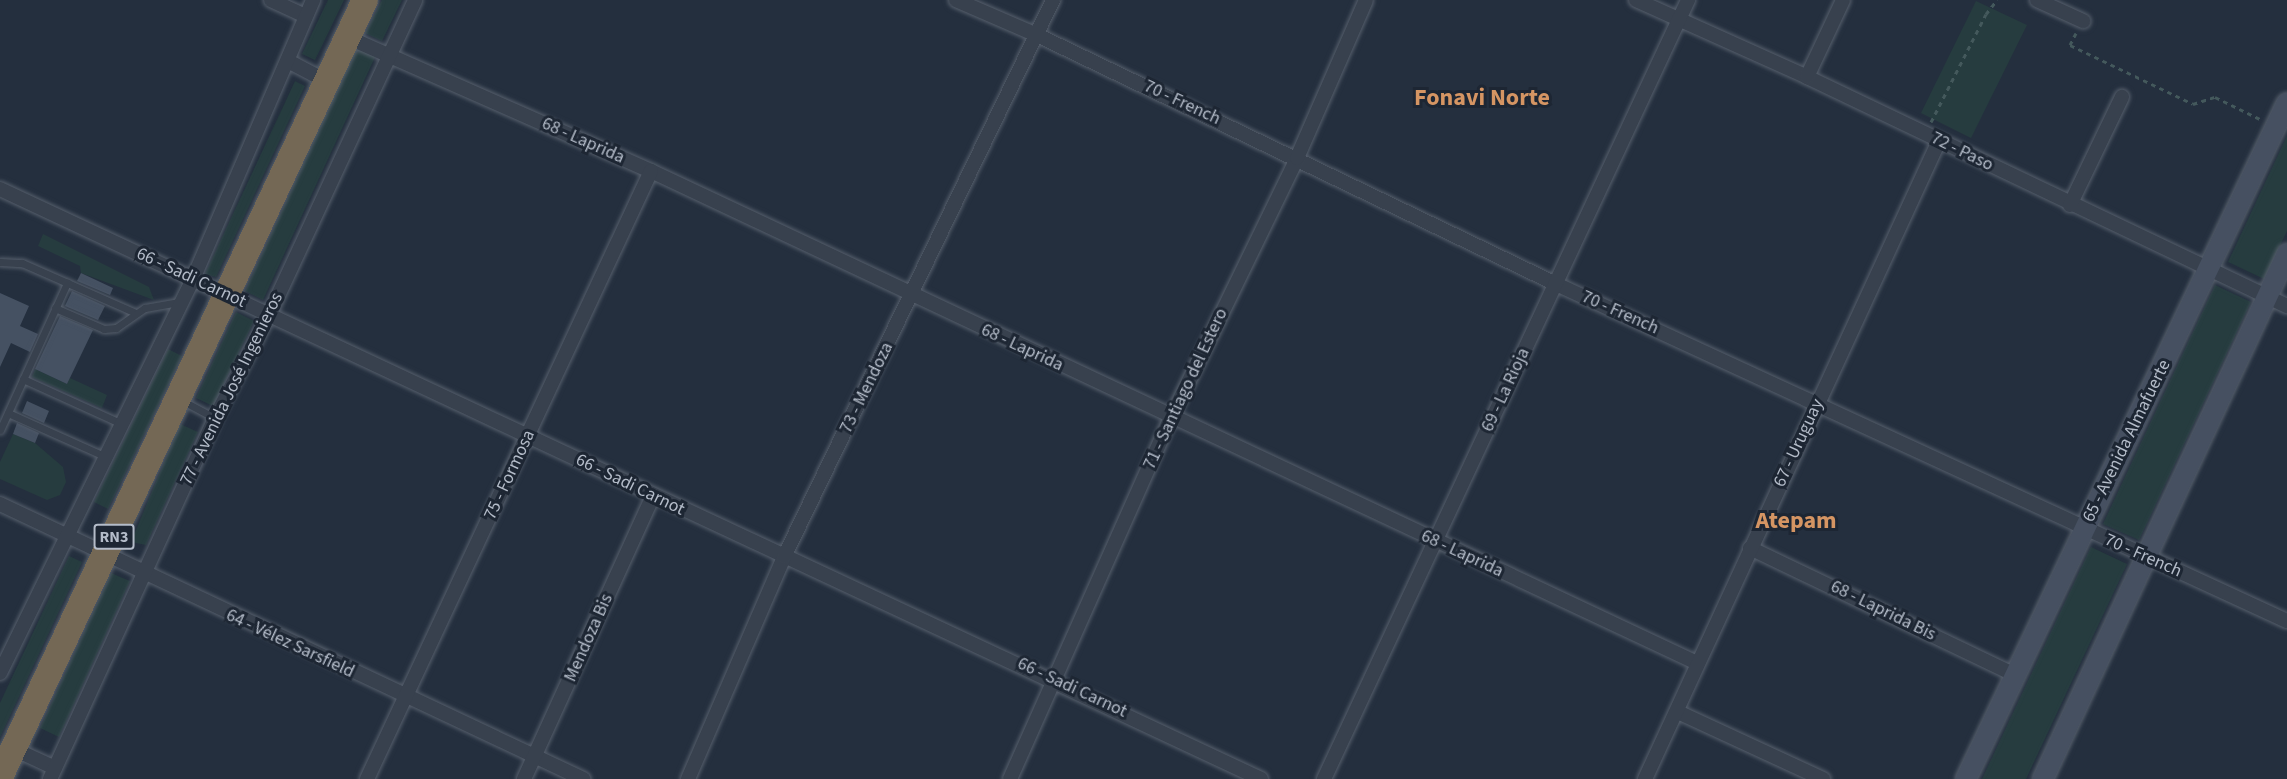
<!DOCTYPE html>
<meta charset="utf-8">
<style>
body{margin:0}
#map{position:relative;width:2287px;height:779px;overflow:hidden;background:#242f3e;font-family:"Source Sans 3",sans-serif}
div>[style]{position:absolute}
.green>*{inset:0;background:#263c3f}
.building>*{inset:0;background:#455162}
.path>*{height:3px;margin-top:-1.5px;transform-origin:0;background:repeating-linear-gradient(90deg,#44595c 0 4.5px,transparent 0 9px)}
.roads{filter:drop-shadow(0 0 2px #565f6c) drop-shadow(0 0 2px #565f6c)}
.lane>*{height:7px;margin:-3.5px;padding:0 3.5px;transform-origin:3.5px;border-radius:3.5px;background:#38414e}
.street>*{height:14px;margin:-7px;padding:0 7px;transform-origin:7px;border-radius:7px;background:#38414e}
.secondary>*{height:20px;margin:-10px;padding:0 10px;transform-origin:10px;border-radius:10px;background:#465061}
.highway>*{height:26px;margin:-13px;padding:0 13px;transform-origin:13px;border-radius:13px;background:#746855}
span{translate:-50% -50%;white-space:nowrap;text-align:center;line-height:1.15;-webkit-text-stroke:6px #1d2633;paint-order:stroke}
.shield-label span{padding:2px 4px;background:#1d2633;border:2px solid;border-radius:4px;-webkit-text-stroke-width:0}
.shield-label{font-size:16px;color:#b4bcc9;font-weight:700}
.street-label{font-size:18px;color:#b4bcc9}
.district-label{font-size:24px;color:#d59563;font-weight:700}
</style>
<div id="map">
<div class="green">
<i style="clip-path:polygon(328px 0,344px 0,315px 60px,302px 54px)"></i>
<i style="clip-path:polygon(382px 0,402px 0,382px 41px,365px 33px)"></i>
<i style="clip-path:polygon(1976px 1px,2027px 25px,1971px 138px,1921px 113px)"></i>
<i style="clip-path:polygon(357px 46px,376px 55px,263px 300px,245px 291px)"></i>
<i style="clip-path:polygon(295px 81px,305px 86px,216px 277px,205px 274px)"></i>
<i style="clip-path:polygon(2287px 136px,2287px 231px,2264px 279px,2228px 262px)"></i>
<i style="clip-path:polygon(43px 234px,149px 287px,154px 300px,81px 273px,80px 266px,38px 246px)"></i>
<i style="clip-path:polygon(2215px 285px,2251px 302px,2139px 540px,2103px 524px)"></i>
<i style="clip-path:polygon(236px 312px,254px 321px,213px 406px,196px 398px)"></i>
<i style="clip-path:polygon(168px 349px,182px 356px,108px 509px,94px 502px)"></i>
<i style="clip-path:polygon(35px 369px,67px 384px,70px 378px,107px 395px,102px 408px,32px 377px)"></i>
<i style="clip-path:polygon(180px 424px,198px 432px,146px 545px,131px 542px)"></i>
<i style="clip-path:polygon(13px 434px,35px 443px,63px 467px,66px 482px,60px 495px,47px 500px,0 479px,0 462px)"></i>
<i style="clip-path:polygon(2091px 547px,2127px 564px,2026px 779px,1982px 779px)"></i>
<i style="clip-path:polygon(69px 556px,82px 562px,0 737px,0 703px)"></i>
<i style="clip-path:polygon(111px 573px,130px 581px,59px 737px,40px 728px)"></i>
</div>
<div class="building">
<i style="clip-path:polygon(81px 273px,113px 288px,110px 295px,77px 281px)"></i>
<i style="clip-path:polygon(72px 291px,105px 306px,98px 320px,65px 306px)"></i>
<i style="clip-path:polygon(0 293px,29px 306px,20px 326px,38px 334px,30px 352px,11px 343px,0 367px)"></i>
<i style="clip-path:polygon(60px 316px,93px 330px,67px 384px,35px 369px)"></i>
<i style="clip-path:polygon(27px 401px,49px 411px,44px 423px,22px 413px)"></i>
<i style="clip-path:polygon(17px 423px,39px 433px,35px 443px,13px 434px)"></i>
</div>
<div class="path">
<i style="left:2076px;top:33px;width:13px;rotate:117deg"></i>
<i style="left:2070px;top:45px;width:136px;rotate:25.6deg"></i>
<i style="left:2193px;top:104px;width:23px;rotate:-18deg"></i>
<i style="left:2215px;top:97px;width:52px;rotate:26.1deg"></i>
<i style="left:1931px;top:122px;width:121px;rotate:-63deg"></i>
<i style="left:1986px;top:14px;width:18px;rotate:-52deg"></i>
</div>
<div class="roads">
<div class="lane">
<i style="left:0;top:262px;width:22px;rotate:3deg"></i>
<i style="left:22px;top:263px;width:124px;rotate:23.7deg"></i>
<i style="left:55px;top:308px;width:53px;rotate:23.2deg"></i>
<i style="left:104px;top:329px;width:12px;rotate:-5deg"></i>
<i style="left:116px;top:328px;width:35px;rotate:-35deg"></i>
<i style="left:145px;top:308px;width:35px;rotate:-10deg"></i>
<i style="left:23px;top:379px;width:107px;rotate:24.4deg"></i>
<i style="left:181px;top:400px;width:38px;rotate:28deg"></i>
<i style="left:8px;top:413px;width:105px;rotate:24.1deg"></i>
<i style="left:0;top:430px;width:162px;rotate:-65.5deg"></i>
</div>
<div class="street">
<i style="left:271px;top:0;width:38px;rotate:25deg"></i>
<i style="left:956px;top:0;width:88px;rotate:23.4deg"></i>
<i style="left:1037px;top:35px;width:576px;rotate:25.63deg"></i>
<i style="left:1556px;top:284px;width:805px;rotate:24.75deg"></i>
<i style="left:1636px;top:0;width:188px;rotate:24.2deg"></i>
<i style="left:1807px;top:77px;width:532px;rotate:25.51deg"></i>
<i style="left:2037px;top:0;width:51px;rotate:24.5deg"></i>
<i style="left:347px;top:37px;width:332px;rotate:23.8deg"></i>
<i style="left:651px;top:171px;width:1156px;rotate:25.19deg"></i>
<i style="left:288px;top:61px;width:43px;rotate:27.8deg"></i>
<i style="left:1807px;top:77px;width:85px;rotate:-64.9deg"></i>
<i style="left:0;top:189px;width:1392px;rotate:25.07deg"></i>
<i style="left:2070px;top:205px;width:120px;rotate:-64.3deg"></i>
<i style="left:0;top:504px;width:645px;rotate:25.25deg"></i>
<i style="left:1750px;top:548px;width:294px;rotate:25.6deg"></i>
<i style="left:0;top:673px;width:439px;rotate:-63.9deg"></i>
<i style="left:193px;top:279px;width:304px;rotate:-66.7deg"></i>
<i style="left:1678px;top:712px;width:160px;rotate:24.8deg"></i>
<i style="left:14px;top:749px;width:45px;rotate:24.9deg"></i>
<i style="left:50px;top:779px;width:397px;rotate:-65.4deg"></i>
<i style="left:215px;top:418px;width:119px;rotate:-62.4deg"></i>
<i style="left:270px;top:313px;width:345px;rotate:-65.1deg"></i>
<i style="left:367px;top:779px;width:671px;rotate:-64.96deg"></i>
<i style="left:524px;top:779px;width:311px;rotate:-65.5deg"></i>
<i style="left:688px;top:779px;width:242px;rotate:-66.6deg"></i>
<i style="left:784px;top:557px;width:619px;rotate:-64.22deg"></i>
<i style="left:1010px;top:779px;width:395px;rotate:-66deg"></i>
<i style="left:1171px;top:418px;width:289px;rotate:-64.1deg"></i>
<i style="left:1297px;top:158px;width:172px;rotate:-66.4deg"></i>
<i style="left:1324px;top:779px;width:860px;rotate:-64.95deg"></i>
<i style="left:1645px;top:779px;width:702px;rotate:-65.26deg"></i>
</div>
<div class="secondary">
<i style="left:1966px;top:779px;width:748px;rotate:-64.6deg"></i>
<i style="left:2043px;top:779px;width:579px;rotate:-65.07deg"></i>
</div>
<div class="highway">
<i style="left:0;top:777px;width:858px;rotate:-64.84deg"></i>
</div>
</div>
<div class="shield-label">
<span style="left:114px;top:537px">RN3</span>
</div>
<div class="street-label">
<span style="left:1182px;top:103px;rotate:25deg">70 - French</span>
<span style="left:583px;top:141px;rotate:24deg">68 - Laprida</span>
<span style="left:1962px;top:152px;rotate:26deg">72 - Paso</span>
<span style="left:191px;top:278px;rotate:25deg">66 - Sadi Carnot</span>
<span style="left:1620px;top:313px;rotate:24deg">70 - French</span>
<span style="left:1022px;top:348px;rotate:25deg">68 - Laprida</span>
<span style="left:867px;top:388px;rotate:-64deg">73 - Mendoza</span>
<span style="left:232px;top:389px;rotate:-64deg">77 - Avenida José Ingenieros</span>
<span style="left:1186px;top:389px;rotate:-65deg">71 - Santiago del Estero</span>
<span style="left:1506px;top:390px;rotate:-65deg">69 - La Rioja</span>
<span style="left:2127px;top:441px;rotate:-64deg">65 - Avenida Almafuerte</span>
<span style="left:1799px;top:443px;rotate:-65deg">67 - Uruguay</span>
<span style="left:510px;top:475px;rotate:-65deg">75 - Formosa</span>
<span style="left:630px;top:485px;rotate:26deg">66 - Sadi Carnot</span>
<span style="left:1462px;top:554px;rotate:25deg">68 - Laprida</span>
<span style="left:2143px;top:556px;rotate:24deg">70 - French</span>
<span style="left:1883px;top:611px;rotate:26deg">68 - Laprida Bis</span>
<span style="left:589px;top:638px;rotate:-66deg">Mendoza Bis</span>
<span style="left:290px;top:644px;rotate:25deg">64 - Vélez Sarsfield</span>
<span style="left:1072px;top:688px;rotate:25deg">66 - Sadi Carnot</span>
</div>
<div class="district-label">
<span style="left:1482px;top:98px">Fonavi Norte</span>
<span style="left:1796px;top:521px">Atepam</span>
</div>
</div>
